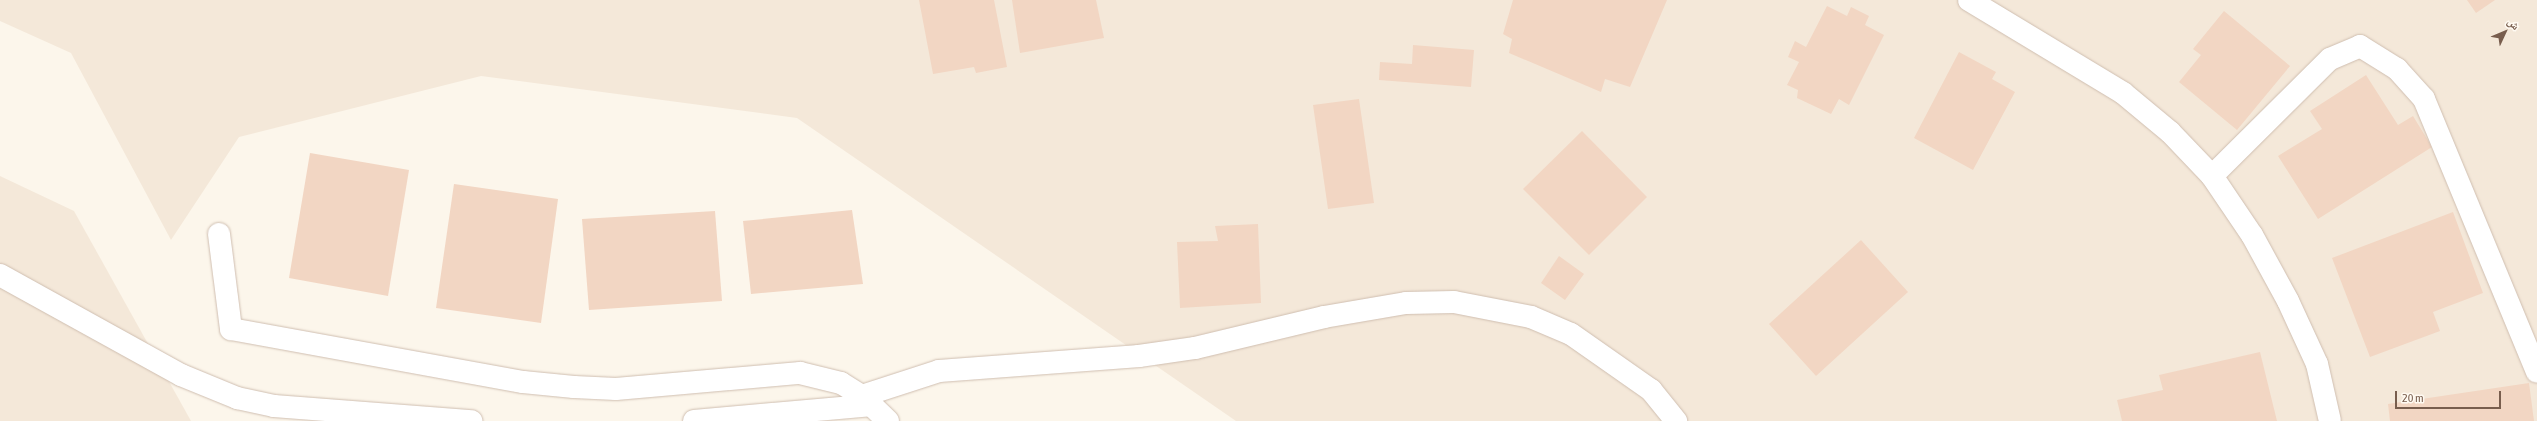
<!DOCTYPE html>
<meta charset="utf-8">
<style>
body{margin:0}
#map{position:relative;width:2537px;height:421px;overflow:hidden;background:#fcf6eb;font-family:"Asap Condensed","Noto Naskh Arabic",sans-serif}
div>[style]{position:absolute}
.residential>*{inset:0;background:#f4e8d9}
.building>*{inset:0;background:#f2d6c3}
.roads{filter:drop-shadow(0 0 1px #cfbeb0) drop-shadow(0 0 1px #cfbeb0)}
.minor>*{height:22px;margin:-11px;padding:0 11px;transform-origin:11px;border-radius:11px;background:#fff}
span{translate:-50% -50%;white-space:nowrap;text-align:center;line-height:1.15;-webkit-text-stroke:3px #fffaf2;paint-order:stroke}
.north{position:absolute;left:2485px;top:12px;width:40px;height:40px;-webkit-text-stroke:3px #fffaf2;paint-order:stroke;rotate:46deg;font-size:11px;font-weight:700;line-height:16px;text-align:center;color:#785d4d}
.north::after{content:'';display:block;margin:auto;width:14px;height:18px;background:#785d4d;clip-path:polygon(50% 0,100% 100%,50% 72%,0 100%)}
.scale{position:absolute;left:2395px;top:391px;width:106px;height:18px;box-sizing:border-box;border:2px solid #785d4d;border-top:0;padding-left:5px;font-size:12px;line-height:14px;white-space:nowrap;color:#785d4d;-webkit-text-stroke:3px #fffaf2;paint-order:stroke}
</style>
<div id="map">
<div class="residential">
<i style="clip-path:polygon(0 0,2537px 0,2537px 421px,1236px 421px,797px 118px,481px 76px,239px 137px,171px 240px,71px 53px,0 21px)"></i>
<i style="clip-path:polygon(0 176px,74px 211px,191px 421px,0 421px)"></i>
</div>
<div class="building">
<i style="clip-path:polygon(919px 0,994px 0,1007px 67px,976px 73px,974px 67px,933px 74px)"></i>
<i style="clip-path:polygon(1012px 0,1096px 0,1104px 38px,1020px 53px)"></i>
<i style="clip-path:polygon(1513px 0,1667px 0,1630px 87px,1605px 79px,1601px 92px,1509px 53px,1512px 39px,1503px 34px)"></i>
<i style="clip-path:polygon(2467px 0,2495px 0,2476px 13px)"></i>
<i style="clip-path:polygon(1827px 6px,1847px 16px,1851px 7px,1869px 16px,1865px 25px,1884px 35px,1849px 105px,1839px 99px,1831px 114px,1797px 98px,1798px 90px,1787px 85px,1799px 62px,1788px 57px,1795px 41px,1806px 47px)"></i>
<i style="clip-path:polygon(2224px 11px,2290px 66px,2237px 130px,2179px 82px,2201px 55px,2193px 49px)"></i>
<i style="clip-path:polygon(1413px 45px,1474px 50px,1471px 87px,1379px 80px,1380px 62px,1412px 64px)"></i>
<i style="clip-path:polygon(1959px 52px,1996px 72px,1992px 79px,2015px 92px,1973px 170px,1914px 138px)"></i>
<i style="clip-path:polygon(2366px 75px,2398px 125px,2413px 116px,2432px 147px,2318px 219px,2278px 156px,2322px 129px,2310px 111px)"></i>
<i style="clip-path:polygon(1359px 99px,1374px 203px,1328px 209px,1313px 105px)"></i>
<i style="clip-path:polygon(1582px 131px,1647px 197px,1589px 255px,1523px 189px)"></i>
<i style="clip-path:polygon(310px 153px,409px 170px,388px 296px,289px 278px)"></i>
<i style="clip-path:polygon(454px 184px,558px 199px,541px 323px,436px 308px)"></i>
<i style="clip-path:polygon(852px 210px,863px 284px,751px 294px,743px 221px)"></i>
<i style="clip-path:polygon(715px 211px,722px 301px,589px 310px,582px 219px)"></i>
<i style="clip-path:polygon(2453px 212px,2483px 293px,2433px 312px,2440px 331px,2370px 357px,2332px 258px)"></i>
<i style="clip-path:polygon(1258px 224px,1261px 303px,1180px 308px,1177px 242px,1218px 241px,1215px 226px)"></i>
<i style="clip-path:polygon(1861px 240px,1908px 292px,1816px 376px,1769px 324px)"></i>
<i style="clip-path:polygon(1559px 256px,1584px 274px,1565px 300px,1541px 283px)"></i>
<i style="clip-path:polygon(2260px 352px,2277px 421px,2122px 421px,2117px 400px,2163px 390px,2159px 375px)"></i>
<i style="clip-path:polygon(2529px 383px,2534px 421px,2390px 421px,2388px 404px)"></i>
</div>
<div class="roads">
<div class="minor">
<i style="left:1969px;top:0;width:180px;rotate:31.1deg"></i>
<i style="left:2123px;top:93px;width:61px;rotate:39.7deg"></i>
<i style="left:2170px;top:132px;width:61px;rotate:46.3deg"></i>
<i style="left:2212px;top:176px;width:71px;rotate:55.9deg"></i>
<i style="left:2252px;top:235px;width:75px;rotate:61.4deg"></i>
<i style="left:2288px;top:301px;width:69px;rotate:65.3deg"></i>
<i style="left:2317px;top:364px;width:58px;rotate:77.2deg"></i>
<i style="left:2212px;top:176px;width:166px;rotate:-44.8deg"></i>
<i style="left:2330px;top:59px;width:33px;rotate:-23deg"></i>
<i style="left:2360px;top:46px;width:44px;rotate:31.9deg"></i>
<i style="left:2397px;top:69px;width:40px;rotate:48deg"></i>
<i style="left:2424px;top:99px;width:295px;rotate:67.5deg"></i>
<i style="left:219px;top:234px;width:96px;rotate:82.8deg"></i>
<i style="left:231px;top:329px;width:297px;rotate:10.3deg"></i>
<i style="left:523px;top:382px;width:51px;rotate:5.6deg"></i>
<i style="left:574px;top:387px;width:42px;rotate:2.7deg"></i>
<i style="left:616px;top:389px;width:185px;rotate:-5deg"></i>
<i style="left:800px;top:373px;width:42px;rotate:13.7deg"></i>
<i style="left:841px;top:383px;width:25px;rotate:32deg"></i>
<i style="left:862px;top:396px;width:36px;rotate:44deg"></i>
<i style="left:0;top:275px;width:207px;rotate:28.9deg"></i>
<i style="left:181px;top:375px;width:61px;rotate:22.3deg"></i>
<i style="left:237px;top:398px;width:38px;rotate:12deg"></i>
<i style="left:274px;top:406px;width:198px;rotate:4.4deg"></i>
<i style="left:862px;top:396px;width:81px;rotate:-18deg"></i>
<i style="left:939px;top:371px;width:201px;rotate:-4.3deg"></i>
<i style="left:1139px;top:356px;width:57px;rotate:-8.1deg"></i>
<i style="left:1195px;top:348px;width:133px;rotate:-13.5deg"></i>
<i style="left:1324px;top:317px;width:83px;rotate:-9.7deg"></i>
<i style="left:1406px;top:303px;width:48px;rotate:-1.2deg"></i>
<i style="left:1454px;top:302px;width:78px;rotate:11deg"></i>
<i style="left:1531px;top:317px;width:43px;rotate:23deg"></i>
<i style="left:1571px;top:334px;width:98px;rotate:35deg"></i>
<i style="left:1651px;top:390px;width:40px;rotate:51deg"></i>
<i style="left:694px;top:421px;width:179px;rotate:-5.1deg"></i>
</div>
</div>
<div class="north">ش</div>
<div class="scale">20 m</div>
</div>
